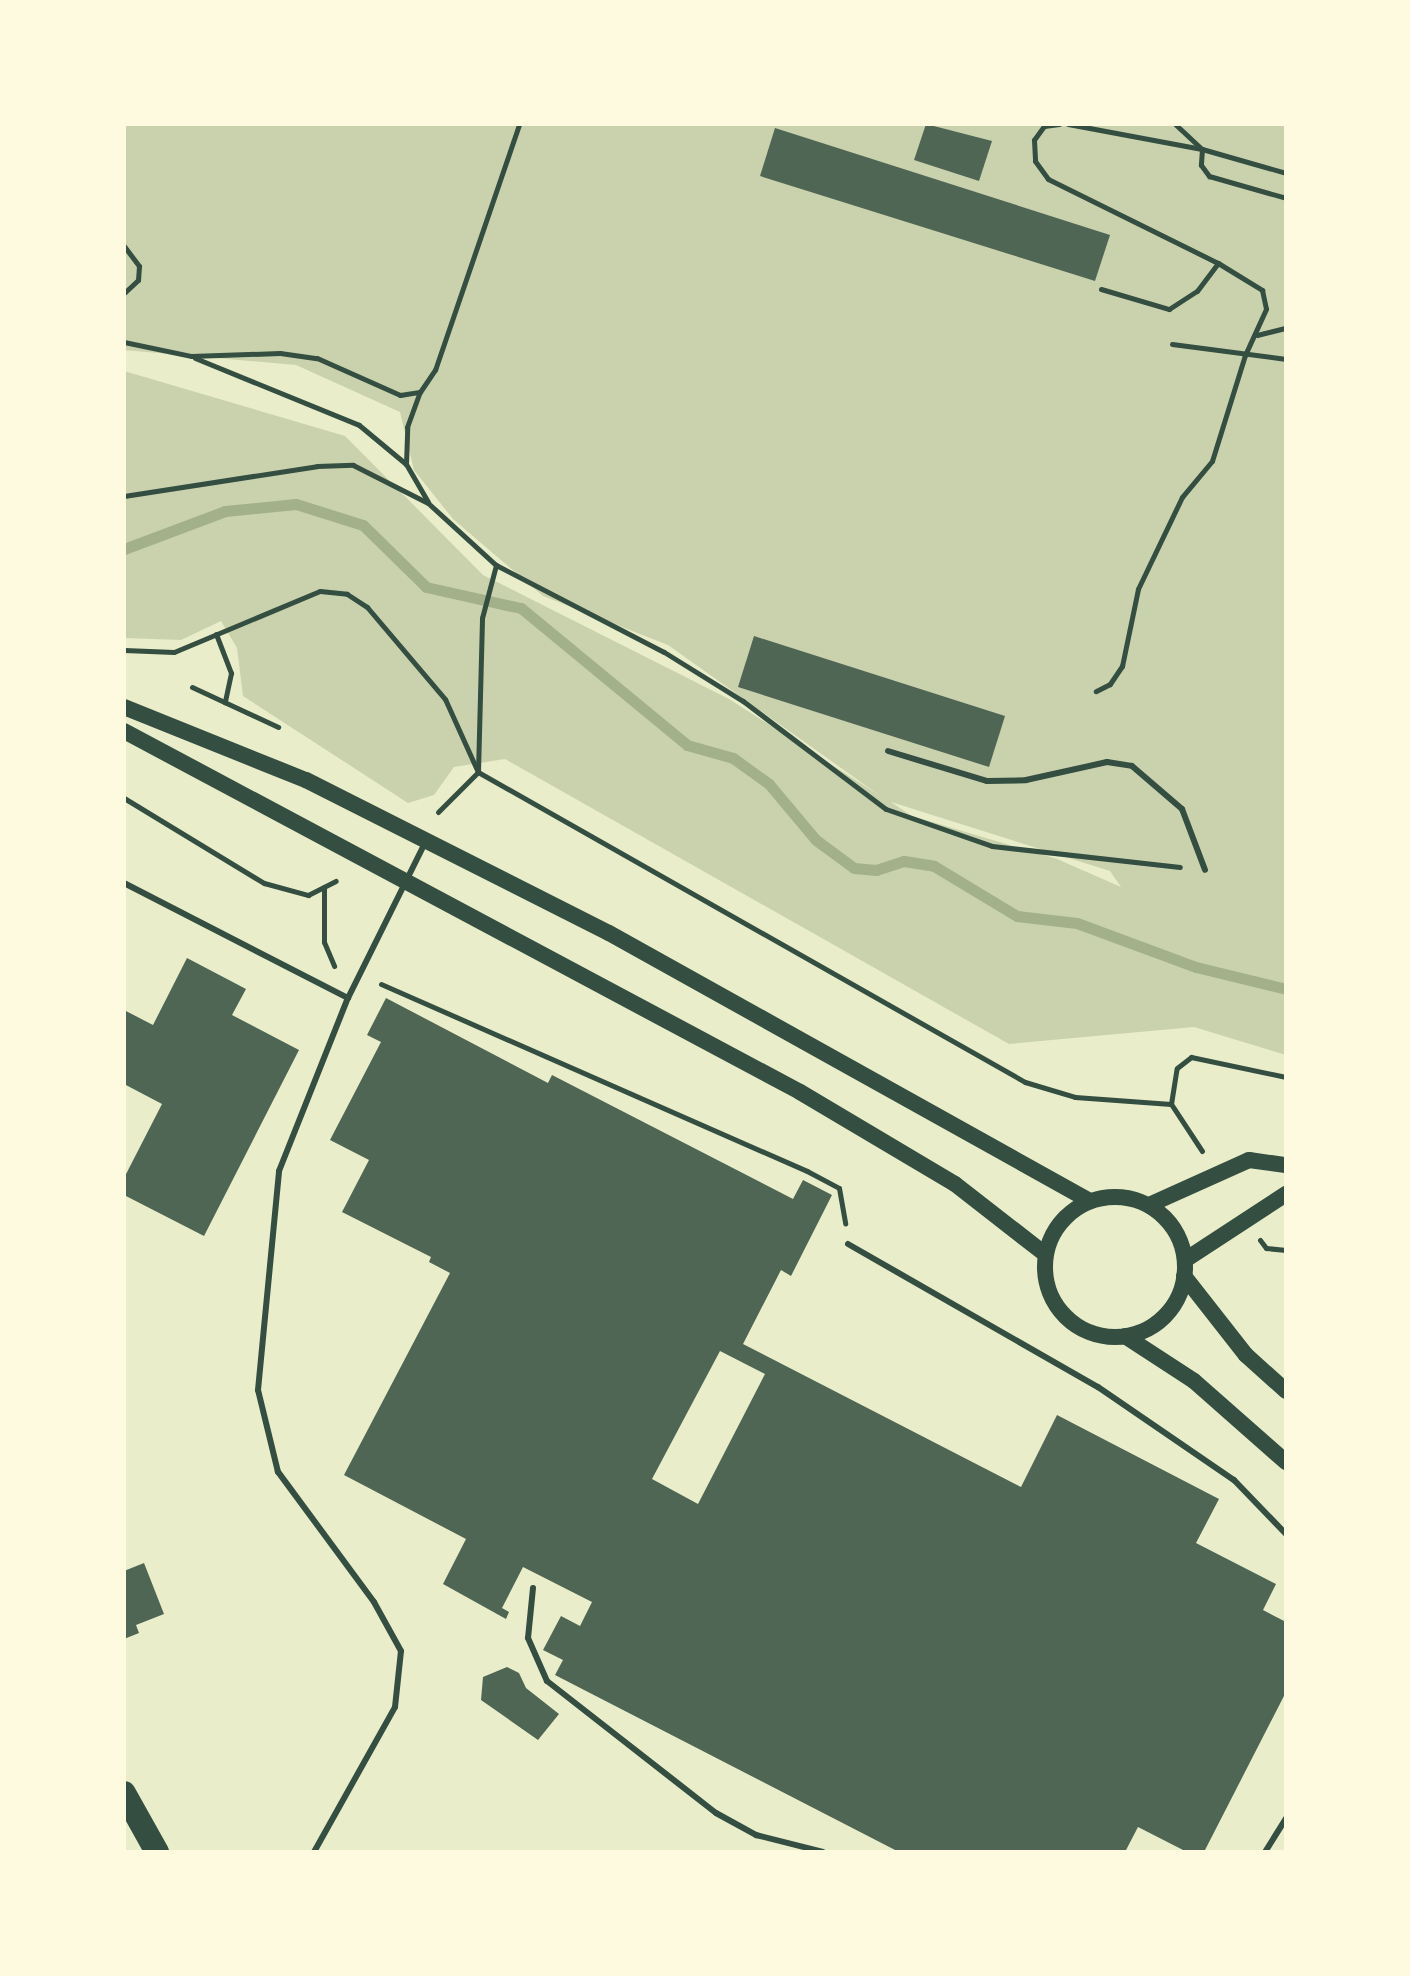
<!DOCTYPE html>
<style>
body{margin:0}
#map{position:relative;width:1410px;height:1976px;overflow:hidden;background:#e9edc9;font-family:"Source Sans 3",sans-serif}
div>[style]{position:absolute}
.green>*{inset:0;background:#cad2ad}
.stream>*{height:11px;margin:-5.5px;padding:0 5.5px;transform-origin:5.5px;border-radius:5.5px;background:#a3b18a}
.building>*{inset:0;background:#4f6655}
.path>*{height:5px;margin:-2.5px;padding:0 2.5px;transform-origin:2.5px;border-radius:2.5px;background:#344e41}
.service>*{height:6px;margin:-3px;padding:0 3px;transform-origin:3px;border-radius:3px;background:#344e41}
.secondary>*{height:16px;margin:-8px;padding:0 8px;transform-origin:8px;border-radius:8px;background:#344e41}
.secondary>.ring{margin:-8px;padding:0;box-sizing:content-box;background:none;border:16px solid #344e41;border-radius:50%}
.motorway>*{height:24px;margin:-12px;padding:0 12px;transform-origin:12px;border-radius:12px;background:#344e41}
span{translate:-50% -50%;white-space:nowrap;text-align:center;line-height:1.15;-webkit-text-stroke:8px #fefae0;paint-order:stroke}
.frame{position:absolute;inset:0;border:126px solid #fefae0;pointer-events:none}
</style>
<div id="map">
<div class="green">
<i style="clip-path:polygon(evenodd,124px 124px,1286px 124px,1286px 1055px,1194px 1027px,1009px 1044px,505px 759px,454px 767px,434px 795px,408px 803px,243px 696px,237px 648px,221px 621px,181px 640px,124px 638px,124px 371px,345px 436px,483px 575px,729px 699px,879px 795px,668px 645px,543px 596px,453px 519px,414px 470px,400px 412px,296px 365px,124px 350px,124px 124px,891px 802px,1110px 871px,1121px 887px,1057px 859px,912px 816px,891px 802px)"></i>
</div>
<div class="stream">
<i style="left:124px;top:549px;width:108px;rotate:-20.6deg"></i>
<i style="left:225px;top:511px;width:71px;rotate:-5.6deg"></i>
<i style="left:296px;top:504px;width:70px;rotate:17.4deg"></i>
<i style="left:363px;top:525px;width:88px;rotate:44.5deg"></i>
<i style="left:426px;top:587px;width:97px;rotate:12.5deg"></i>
<i style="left:521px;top:608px;width:215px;rotate:39.5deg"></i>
<i style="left:687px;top:745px;width:48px;rotate:15.8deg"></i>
<i style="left:733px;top:758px;width:44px;rotate:35.8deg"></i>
<i style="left:769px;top:784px;width:73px;rotate:50deg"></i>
<i style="left:816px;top:840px;width:47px;rotate:36.4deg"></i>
<i style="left:854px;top:868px;width:22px;rotate:5deg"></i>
<i style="left:876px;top:870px;width:29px;rotate:-18deg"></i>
<i style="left:904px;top:861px;width:30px;rotate:9deg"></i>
<i style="left:934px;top:866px;width:97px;rotate:31.1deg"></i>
<i style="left:1017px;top:916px;width:60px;rotate:6.7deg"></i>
<i style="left:1077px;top:923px;width:127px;rotate:20.3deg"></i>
<i style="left:1196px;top:967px;width:93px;rotate:13.7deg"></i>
</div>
<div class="building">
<i style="clip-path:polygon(926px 124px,992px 141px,979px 181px,914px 160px)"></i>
<i style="clip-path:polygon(775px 128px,1110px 235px,1095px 281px,760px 176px)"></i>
<i style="clip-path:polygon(754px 636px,1005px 716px,989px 767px,738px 687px)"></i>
<i style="clip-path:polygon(187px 958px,246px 989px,232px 1015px,299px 1050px,204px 1236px,124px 1195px,124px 1178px,162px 1104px,124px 1084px,124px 1010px,153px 1025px)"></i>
<i style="clip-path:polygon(evenodd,386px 998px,548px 1083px,552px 1075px,793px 1199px,803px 1180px,832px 1195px,791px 1276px,781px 1270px,743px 1344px,1021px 1487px,1057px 1415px,1219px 1499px,1196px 1543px,1276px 1584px,1263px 1610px,1286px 1622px,1286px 1692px,1204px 1852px,1187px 1852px,1138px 1827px,1125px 1852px,899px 1852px,555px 1675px,563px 1660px,543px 1650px,561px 1616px,580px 1626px,592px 1602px,523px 1567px,502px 1608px,509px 1612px,506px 1619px,443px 1584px,466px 1539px,344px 1475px,450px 1273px,429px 1262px,431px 1257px,342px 1212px,369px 1160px,330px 1140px,381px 1042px,367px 1035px,386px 998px,720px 1351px,765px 1374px,698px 1504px,652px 1479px,720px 1351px)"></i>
<i style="clip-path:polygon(144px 1563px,164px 1614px,136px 1625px,139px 1633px,124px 1639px,124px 1571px)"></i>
<i style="clip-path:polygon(507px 1667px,519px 1673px,526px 1688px,559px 1714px,538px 1740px,481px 1700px,483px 1677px)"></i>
</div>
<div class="path">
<i style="left:1059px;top:124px;width:15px;rotate:172deg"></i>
<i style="left:1044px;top:126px;width:17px;rotate:126deg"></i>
<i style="left:1034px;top:140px;width:21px;rotate:87deg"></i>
<i style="left:1035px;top:161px;width:22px;rotate:54deg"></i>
<i style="left:1048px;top:179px;width:190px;rotate:26.3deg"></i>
<i style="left:1218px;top:263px;width:52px;rotate:31.5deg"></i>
<i style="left:1262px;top:290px;width:19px;rotate:78deg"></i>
<i style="left:1266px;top:309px;width:51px;rotate:114.5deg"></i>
<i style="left:1245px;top:355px;width:111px;rotate:107.3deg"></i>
<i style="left:1212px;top:461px;width:47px;rotate:129.8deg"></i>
<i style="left:1182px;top:497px;width:102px;rotate:115.6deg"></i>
<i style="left:1138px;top:589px;width:79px;rotate:101.7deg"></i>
<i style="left:1122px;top:666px;width:22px;rotate:124deg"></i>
<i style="left:1110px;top:684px;width:16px;rotate:153deg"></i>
<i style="left:1068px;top:124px;width:136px;rotate:10.6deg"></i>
<i style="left:1202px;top:149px;width:87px;rotate:15.9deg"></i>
<i style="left:1175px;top:124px;width:37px;rotate:43deg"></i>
<i style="left:1202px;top:149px;width:16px;rotate:94deg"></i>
<i style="left:1201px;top:165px;width:14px;rotate:54deg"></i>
<i style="left:1209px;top:176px;width:80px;rotate:15.9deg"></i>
<i style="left:124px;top:246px;width:25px;rotate:53deg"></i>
<i style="left:139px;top:266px;width:14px;rotate:94deg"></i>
<i style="left:138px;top:280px;width:19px;rotate:137deg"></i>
<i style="left:1101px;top:289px;width:71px;rotate:16.4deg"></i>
<i style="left:1169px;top:309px;width:33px;rotate:-33deg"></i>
<i style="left:1197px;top:291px;width:35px;rotate:-53deg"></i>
<i style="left:1257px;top:335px;width:30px;rotate:-14deg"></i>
<i style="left:124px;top:342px;width:68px;rotate:11.8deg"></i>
<i style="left:191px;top:356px;width:89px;rotate:-1.9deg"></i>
<i style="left:280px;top:353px;width:37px;rotate:8deg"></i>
<i style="left:317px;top:358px;width:91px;rotate:24deg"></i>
<i style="left:400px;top:395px;width:20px;rotate:-9deg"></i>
<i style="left:420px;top:392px;width:27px;rotate:-56deg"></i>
<i style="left:435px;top:370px;width:260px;rotate:-71.1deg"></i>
<i style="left:1172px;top:344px;width:115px;rotate:7.5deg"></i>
<i style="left:195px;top:358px;width:177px;rotate:22.2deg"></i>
<i style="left:359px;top:425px;width:61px;rotate:39.7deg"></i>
<i style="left:406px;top:464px;width:44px;rotate:59.9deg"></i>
<i style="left:406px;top:464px;width:37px;rotate:-88deg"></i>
<i style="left:407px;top:427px;width:37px;rotate:-70deg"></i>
<i style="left:124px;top:496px;width:195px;rotate:-8.8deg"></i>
<i style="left:317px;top:466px;width:36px;rotate:-2deg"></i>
<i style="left:353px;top:465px;width:84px;rotate:26.9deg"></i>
<i style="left:428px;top:503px;width:92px;rotate:42.4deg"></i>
<i style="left:496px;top:565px;width:189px;rotate:27.4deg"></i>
<i style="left:664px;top:652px;width:93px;rotate:31.8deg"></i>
<i style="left:743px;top:701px;width:179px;rotate:37.1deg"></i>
<i style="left:886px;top:809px;width:112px;rotate:19.2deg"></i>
<i style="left:992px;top:846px;width:189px;rotate:6.4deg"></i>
<i style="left:216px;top:634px;width:42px;rotate:69deg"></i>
<i style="left:231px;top:673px;width:30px;rotate:102deg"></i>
<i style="left:124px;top:650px;width:50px;rotate:2.3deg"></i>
<i style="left:174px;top:652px;width:158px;rotate:-22.7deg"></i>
<i style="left:320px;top:591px;width:27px;rotate:6deg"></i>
<i style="left:347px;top:594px;width:24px;rotate:33deg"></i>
<i style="left:367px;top:607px;width:121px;rotate:49.7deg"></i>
<i style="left:445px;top:699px;width:80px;rotate:65.7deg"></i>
<i style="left:478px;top:772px;width:629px;rotate:29.54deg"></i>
<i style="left:1025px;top:1082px;width:52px;rotate:16.7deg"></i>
<i style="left:1075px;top:1097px;width:96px;rotate:4.2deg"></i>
<i style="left:192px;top:687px;width:95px;rotate:24.9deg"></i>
<i style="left:124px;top:798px;width:164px;rotate:31.3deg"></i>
<i style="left:264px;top:883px;width:46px;rotate:15.3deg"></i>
<i style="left:308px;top:895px;width:31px;rotate:-27deg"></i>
<i style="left:438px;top:812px;width:57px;rotate:-45deg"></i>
<i style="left:478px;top:772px;width:154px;rotate:-88.5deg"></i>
<i style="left:482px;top:618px;width:55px;rotate:-75.2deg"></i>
<i style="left:324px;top:887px;width:55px;rotate:90deg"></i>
<i style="left:324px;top:942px;width:26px;rotate:67deg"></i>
<i style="left:381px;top:984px;width:465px;rotate:23.7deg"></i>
<i style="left:807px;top:1171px;width:36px;rotate:28deg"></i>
<i style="left:839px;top:1188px;width:36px;rotate:80deg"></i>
<i style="left:1202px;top:1151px;width:56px;rotate:-123.4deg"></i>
<i style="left:1171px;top:1104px;width:36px;rotate:-81deg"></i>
<i style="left:1177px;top:1068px;width:18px;rotate:-38deg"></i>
<i style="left:1191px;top:1057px;width:97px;rotate:11.9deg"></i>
<i style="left:1260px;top:1240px;width:10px;rotate:53deg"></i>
<i style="left:1266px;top:1248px;width:20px;rotate:6deg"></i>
</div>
<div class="service">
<i style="left:888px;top:751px;width:103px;rotate:16.9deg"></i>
<i style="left:987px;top:781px;width:39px;rotate:-1deg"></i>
<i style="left:1026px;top:780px;width:83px;rotate:-12.5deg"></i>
<i style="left:1107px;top:762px;width:25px;rotate:9deg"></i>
<i style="left:1132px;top:766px;width:66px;rotate:40.7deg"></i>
<i style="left:1182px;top:809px;width:65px;rotate:69.3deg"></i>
<i style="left:124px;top:883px;width:252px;rotate:27.2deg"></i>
<i style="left:848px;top:1244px;width:288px;rotate:29.8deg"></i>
<i style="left:1098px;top:1387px;width:165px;rotate:34.4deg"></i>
<i style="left:1234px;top:1480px;width:75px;rotate:46.1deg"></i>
<i style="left:533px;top:1588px;width:50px;rotate:95.7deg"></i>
<i style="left:528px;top:1638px;width:47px;rotate:66.2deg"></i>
<i style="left:547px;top:1681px;width:214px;rotate:38deg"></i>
<i style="left:716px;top:1813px;width:46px;rotate:28.8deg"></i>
<i style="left:756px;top:1835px;width:69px;rotate:14.2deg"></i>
<i style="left:314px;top:1852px;width:166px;rotate:-60.8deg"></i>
<i style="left:395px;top:1707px;width:56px;rotate:-83.9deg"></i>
<i style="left:401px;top:1651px;width:56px;rotate:-118.9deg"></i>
<i style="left:374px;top:1602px;width:162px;rotate:-126.4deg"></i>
<i style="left:278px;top:1472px;width:84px;rotate:-103.7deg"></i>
<i style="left:258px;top:1390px;width:220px;rotate:-84.5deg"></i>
<i style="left:279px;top:1171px;width:186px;rotate:-68.3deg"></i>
<i style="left:348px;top:998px;width:175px;rotate:-63.6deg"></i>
<i style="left:1265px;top:1852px;width:40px;rotate:-58deg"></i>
</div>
<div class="secondary">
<i style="left:124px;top:707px;width:196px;rotate:21.9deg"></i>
<i style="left:306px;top:780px;width:339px;rotate:26.8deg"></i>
<i style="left:609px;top:933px;width:551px;rotate:29.13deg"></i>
<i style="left:124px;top:731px;width:766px;rotate:28.1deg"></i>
<i style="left:800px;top:1092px;width:180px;rotate:30.7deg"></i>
<i style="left:955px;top:1184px;width:114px;rotate:37.9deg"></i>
<i class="ring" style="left:1045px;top:1197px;width:124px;height:124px"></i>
<i style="left:1149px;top:1205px;width:110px;rotate:-24.2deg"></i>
<i style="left:1249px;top:1160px;width:37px;rotate:8deg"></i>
<i style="left:1185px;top:1260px;width:121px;rotate:-33.2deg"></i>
<i style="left:1184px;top:1276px;width:100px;rotate:51.9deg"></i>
<i style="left:1246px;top:1355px;width:54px;rotate:42deg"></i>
<i style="left:1125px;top:1336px;width:82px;rotate:33.1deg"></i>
<i style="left:1194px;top:1381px;width:123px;rotate:41.4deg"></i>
</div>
<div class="motorway">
<i style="left:124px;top:1793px;width:68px;rotate:60.8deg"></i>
</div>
<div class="frame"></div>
</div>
